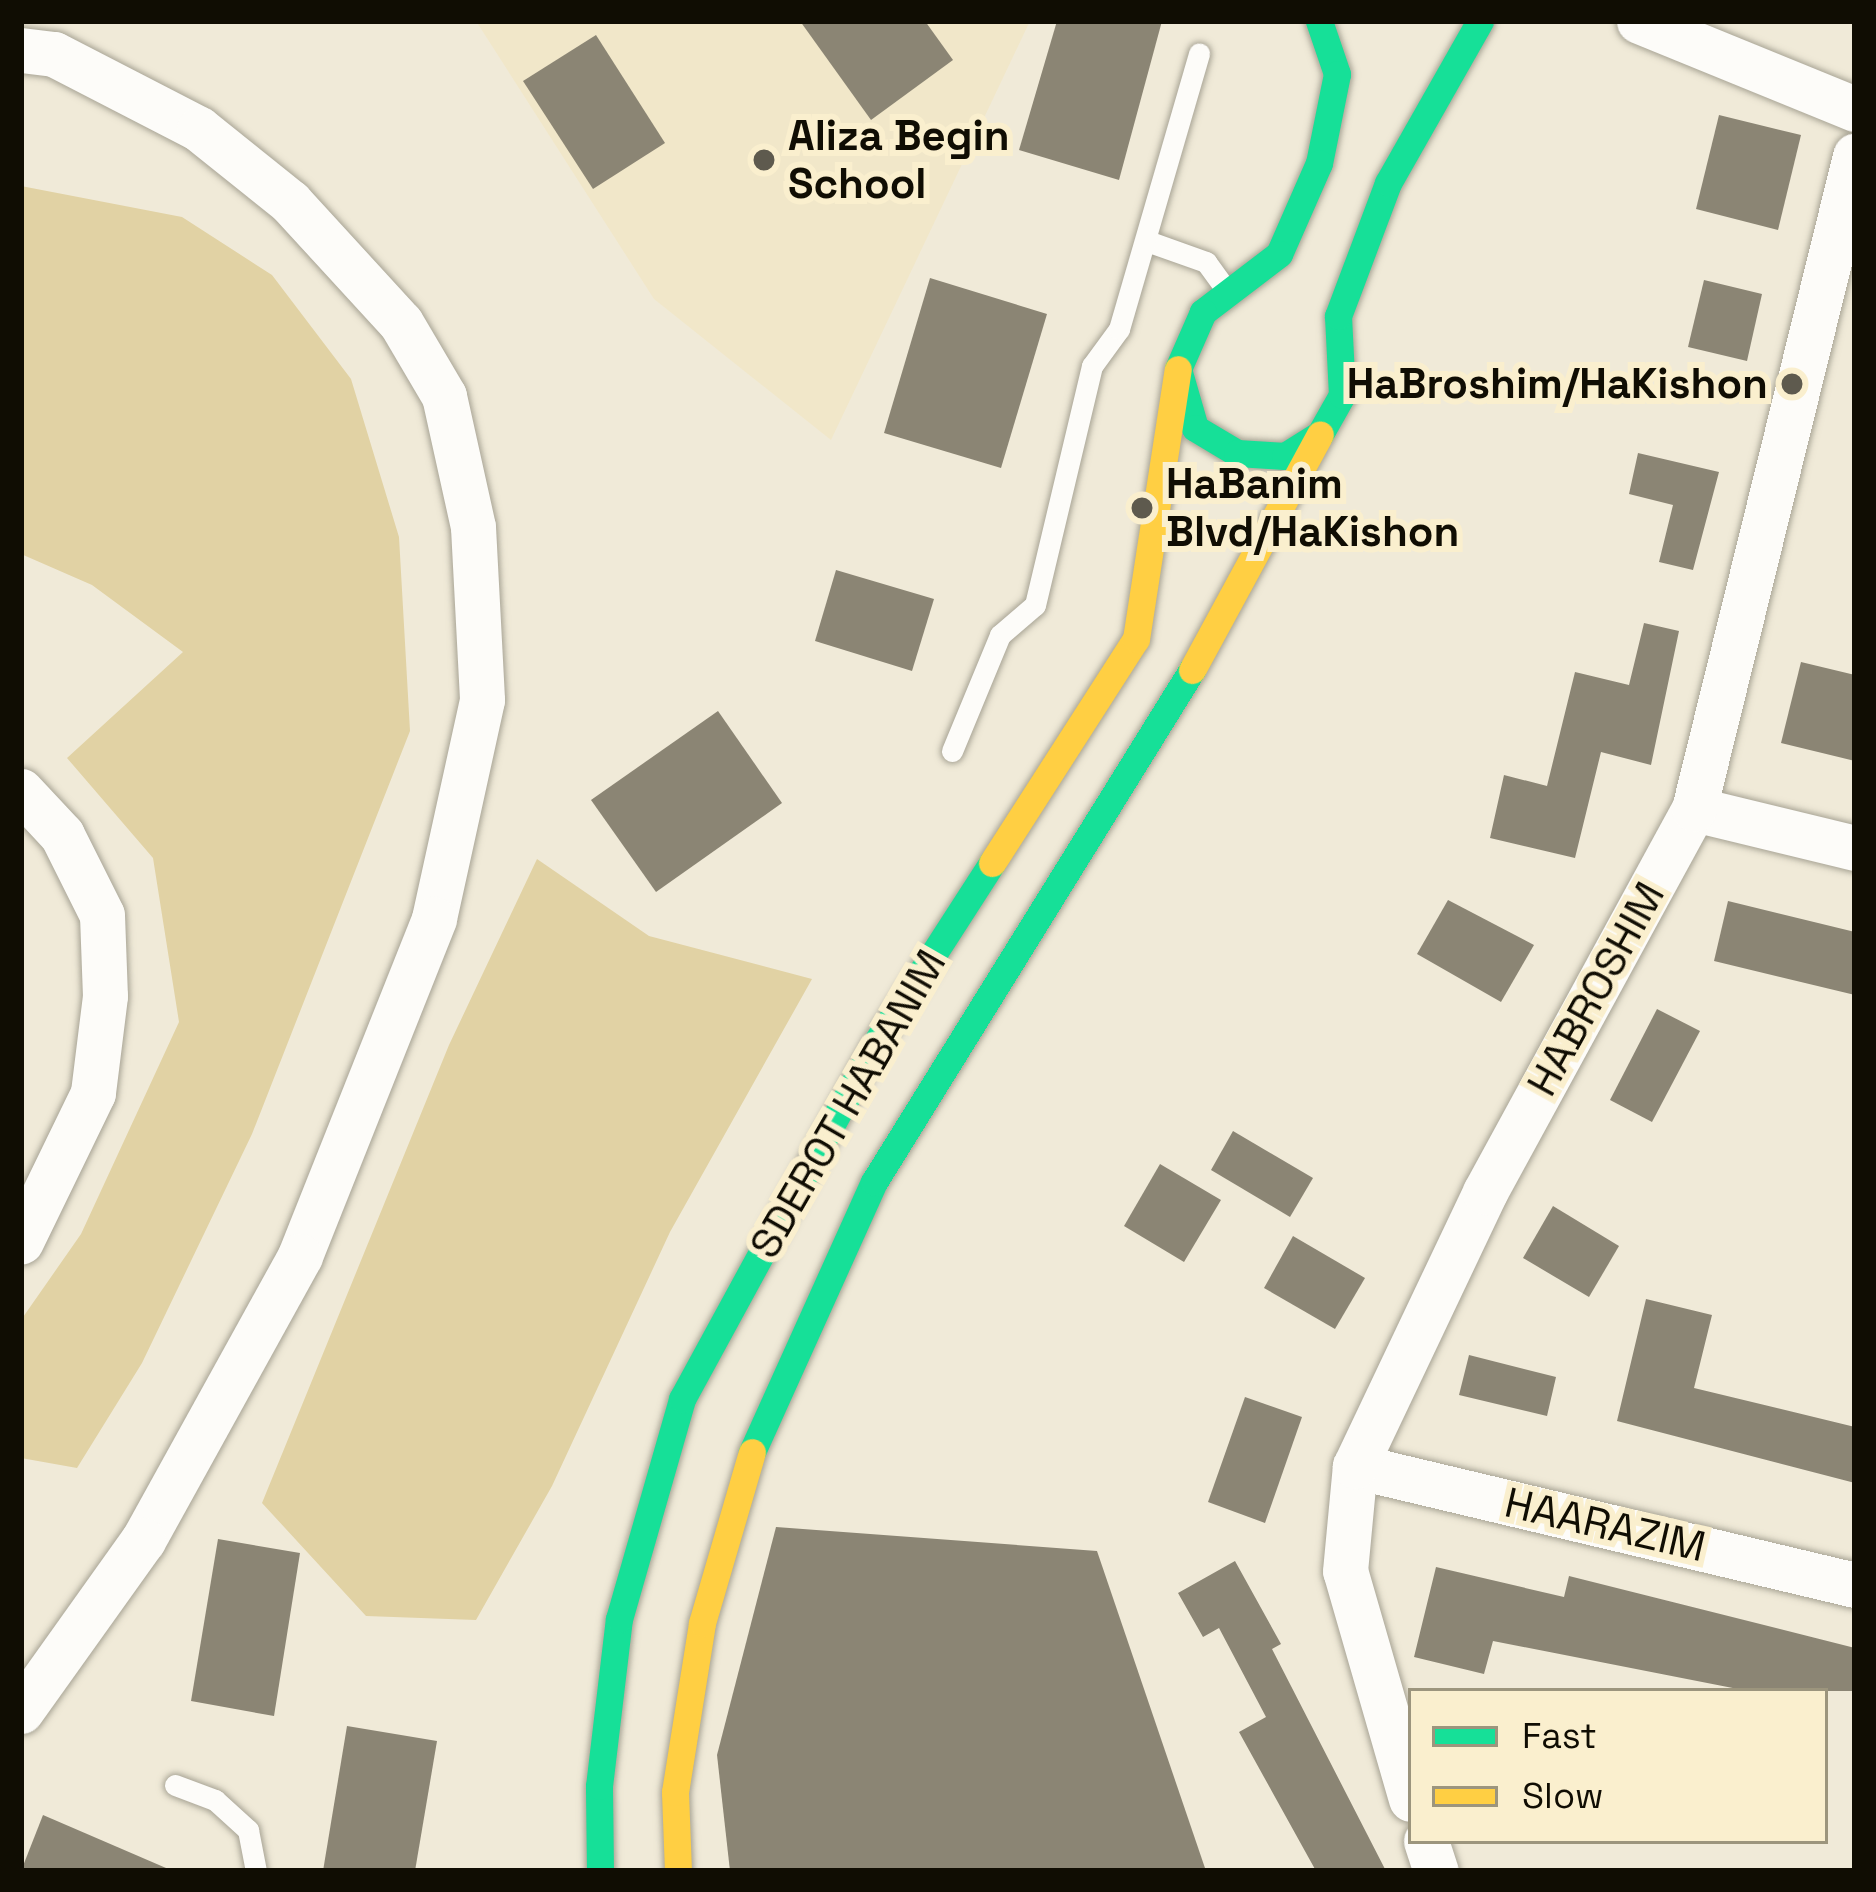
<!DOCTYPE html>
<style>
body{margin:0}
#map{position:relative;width:1876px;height:1892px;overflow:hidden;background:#f0ead8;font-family:"Space Grotesk",sans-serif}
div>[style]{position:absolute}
.built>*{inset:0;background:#f1e7c9}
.green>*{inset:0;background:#e1d2a4}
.building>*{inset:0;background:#8b8574}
.roads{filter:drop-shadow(0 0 3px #a8a495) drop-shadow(0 0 3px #a8a495)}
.lane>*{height:21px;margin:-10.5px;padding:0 10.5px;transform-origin:10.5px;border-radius:10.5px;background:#fdfcf9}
.street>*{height:45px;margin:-22.5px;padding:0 22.5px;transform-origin:22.5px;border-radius:22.5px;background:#fdfcf9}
.fast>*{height:27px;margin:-13.5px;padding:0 13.5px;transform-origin:13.5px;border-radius:13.5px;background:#16e098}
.slow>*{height:27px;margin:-13.5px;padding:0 13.5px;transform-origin:13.5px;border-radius:13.5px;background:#ffcf43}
.dots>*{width:33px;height:33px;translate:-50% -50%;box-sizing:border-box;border:6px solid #faefce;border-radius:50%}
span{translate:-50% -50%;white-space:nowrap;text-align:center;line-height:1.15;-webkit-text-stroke:12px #faefce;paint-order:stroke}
.poi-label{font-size:42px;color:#100d03;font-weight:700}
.left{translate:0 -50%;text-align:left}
.right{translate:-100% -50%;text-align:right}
.street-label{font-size:42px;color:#100d03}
.frame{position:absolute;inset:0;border:24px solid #100d03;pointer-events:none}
.legend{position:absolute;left:1408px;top:1688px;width:420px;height:156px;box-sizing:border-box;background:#faefce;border:3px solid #9c957d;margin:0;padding:15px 21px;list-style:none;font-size:36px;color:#100d03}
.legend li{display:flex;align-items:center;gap:24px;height:60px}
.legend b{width:60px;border:3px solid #9c957d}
</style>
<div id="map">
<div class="built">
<i style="clip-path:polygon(476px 21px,1030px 21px,831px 440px,654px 299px)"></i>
</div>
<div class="green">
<i style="clip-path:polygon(21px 186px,182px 217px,272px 275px,351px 379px,399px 537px,410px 731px,252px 1134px,142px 1363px,77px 1468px,21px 1458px,21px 1320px,81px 1234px,179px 1022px,153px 858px,67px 758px,183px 652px,92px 585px,21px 554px)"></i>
<i style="clip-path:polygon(537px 859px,649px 936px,812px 979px,670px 1232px,552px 1486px,476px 1620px,366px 1616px,262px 1503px,449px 1045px)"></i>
</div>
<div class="building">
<i style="clip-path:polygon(800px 21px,925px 21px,953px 60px,871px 120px)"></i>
<i style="clip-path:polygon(1057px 21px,1162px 21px,1119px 180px,1019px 150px)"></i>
<i style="clip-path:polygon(596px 35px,665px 143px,593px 189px,523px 81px)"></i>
<i style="clip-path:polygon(1719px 115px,1801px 135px,1778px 230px,1696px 209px)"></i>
<i style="clip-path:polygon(930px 278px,1047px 314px,1001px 468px,884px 433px)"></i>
<i style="clip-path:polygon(1704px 280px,1762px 294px,1747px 361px,1688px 347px)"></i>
<i style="clip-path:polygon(1638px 453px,1719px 472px,1693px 570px,1659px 562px,1673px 505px,1629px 494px)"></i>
<i style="clip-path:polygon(836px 570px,934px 599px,912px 671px,815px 641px)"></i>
<i style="clip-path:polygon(1644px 623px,1679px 631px,1651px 765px,1601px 752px,1575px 858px,1490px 838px,1504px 775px,1547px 786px,1575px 672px,1629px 685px)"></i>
<i style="clip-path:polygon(1801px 662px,1855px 675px,1855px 761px,1781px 743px)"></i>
<i style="clip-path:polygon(718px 711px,782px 803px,656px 892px,591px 800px)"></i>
<i style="clip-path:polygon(1448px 900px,1534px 945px,1501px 1002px,1417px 954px)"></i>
<i style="clip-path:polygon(1728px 901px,1855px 932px,1855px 995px,1714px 961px)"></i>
<i style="clip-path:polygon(1657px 1009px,1700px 1031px,1652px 1122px,1610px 1100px)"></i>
<i style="clip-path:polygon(1233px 1131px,1313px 1178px,1290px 1217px,1211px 1170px)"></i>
<i style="clip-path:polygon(1160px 1164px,1221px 1200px,1184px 1262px,1124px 1226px)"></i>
<i style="clip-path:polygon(1553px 1206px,1619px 1246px,1589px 1297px,1523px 1258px)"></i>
<i style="clip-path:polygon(1293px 1236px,1365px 1278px,1335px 1329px,1264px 1288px)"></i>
<i style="clip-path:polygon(1646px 1299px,1712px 1315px,1694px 1388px,1855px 1427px,1855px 1483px,1617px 1421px)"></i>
<i style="clip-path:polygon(1469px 1355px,1556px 1377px,1547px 1416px,1459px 1395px)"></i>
<i style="clip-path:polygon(1245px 1397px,1302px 1417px,1265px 1523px,1208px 1502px)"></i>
<i style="clip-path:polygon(776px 1527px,1097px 1551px,1206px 1871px,730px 1871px,717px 1755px)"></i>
<i style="clip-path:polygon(218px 1539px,300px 1553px,274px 1716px,191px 1701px)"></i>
<i style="clip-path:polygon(1235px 1561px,1281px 1644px,1272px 1649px,1386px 1871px,1316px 1871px,1239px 1732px,1266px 1717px,1219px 1628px,1203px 1637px,1178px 1593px)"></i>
<i style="clip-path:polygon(1436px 1567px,1564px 1597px,1569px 1576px,1855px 1648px,1855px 1691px,1748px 1691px,1493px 1641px,1484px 1674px,1414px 1657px)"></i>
<i style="clip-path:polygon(347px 1726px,437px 1741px,415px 1871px,323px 1871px)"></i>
<i style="clip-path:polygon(43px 1815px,173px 1871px,21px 1871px)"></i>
</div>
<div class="roads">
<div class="lane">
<i style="left:1147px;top:241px;width:63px;rotate:19.6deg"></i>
<i style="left:1206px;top:262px;width:32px;rotate:54deg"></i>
<i style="left:952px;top:751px;width:126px;rotate:-67.5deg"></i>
<i style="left:1000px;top:635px;width:46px;rotate:-40.6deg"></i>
<i style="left:1035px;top:605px;width:246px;rotate:-76.6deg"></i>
<i style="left:1092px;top:366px;width:46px;rotate:-53.9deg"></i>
<i style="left:1119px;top:329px;width:287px;rotate:-73.8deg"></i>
<i style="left:175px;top:1785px;width:43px;rotate:20.6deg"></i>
<i style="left:215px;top:1800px;width:45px;rotate:42.3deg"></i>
<i style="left:248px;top:1830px;width:42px;rotate:79deg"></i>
</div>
<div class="street">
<i style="left:1639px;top:21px;width:233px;rotate:22.2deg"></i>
<i style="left:21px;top:50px;width:33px;rotate:7deg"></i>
<i style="left:54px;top:54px;width:163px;rotate:27.3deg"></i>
<i style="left:199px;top:129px;width:117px;rotate:38.7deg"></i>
<i style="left:290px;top:202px;width:164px;rotate:47.5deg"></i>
<i style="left:401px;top:323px;width:85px;rotate:59.5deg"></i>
<i style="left:444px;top:396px;width:134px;rotate:77.5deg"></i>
<i style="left:473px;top:527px;width:173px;rotate:87deg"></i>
<i style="left:482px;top:700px;width:224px;rotate:102.4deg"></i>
<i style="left:434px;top:919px;width:363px;rotate:111.7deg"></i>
<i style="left:300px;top:1256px;width:325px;rotate:118.9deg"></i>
<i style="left:143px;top:1540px;width:210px;rotate:125.5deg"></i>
<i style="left:21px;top:791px;width:60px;rotate:47deg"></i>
<i style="left:62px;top:835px;width:89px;rotate:63.4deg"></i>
<i style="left:102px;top:915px;width:81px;rotate:87.9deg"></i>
<i style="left:105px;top:996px;width:98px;rotate:97.1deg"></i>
<i style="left:93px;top:1093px;width:165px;rotate:115.9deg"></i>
<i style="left:1694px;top:809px;width:166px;rotate:13.6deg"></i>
<i style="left:1355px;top:1466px;width:514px;rotate:13.39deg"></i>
<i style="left:1411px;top:1799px;width:237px;rotate:-106.1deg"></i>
<i style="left:1345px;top:1571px;width:105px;rotate:-84.6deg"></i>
<i style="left:1355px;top:1466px;width:303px;rotate:-64.6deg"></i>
<i style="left:1485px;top:1192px;width:436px;rotate:-61.4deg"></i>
<i style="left:1694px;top:809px;width:673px;rotate:-76.15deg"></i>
<i style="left:1426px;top:1841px;width:32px;rotate:72deg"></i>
</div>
<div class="fast">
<i style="left:1319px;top:21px;width:56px;rotate:71.2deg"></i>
<i style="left:1337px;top:74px;width:91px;rotate:101.4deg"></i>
<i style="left:1319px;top:163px;width:99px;rotate:113.7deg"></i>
<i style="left:1279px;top:254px;width:96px;rotate:142.7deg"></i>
<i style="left:1203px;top:312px;width:62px;rotate:113.7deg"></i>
<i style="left:1178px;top:369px;width:61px;rotate:73.9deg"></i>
<i style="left:1195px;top:428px;width:49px;rotate:30.8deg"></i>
<i style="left:1237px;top:453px;width:48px;rotate:3.6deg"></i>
<i style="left:1285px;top:456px;width:41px;rotate:-32.2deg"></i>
<i style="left:1320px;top:434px;width:45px;rotate:-60.6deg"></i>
<i style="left:1342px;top:395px;width:79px;rotate:-92.9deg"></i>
<i style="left:1338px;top:316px;width:142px;rotate:-69.4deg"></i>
<i style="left:1388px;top:183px;width:186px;rotate:-60.4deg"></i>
<i style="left:752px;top:1452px;width:296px;rotate:-65.7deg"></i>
<i style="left:874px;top:1182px;width:603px;rotate:-58.16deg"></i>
<i style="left:600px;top:1871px;width:85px;rotate:-90.7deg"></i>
<i style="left:599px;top:1786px;width:168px;rotate:-83.2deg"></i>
<i style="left:619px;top:1619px;width:229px;rotate:-74deg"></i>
<i style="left:682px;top:1399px;width:405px;rotate:-61.4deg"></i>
<i style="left:876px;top:1043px;width:214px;rotate:-57.2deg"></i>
</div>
<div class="slow">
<i style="left:1192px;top:670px;width:268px;rotate:-61.5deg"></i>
<i style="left:992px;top:863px;width:266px;rotate:-57.3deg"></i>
<i style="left:1136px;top:639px;width:273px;rotate:-81.2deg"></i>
<i style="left:678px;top:1871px;width:79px;rotate:-92.2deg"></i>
<i style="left:675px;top:1792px;width:171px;rotate:-80.9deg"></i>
<i style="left:702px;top:1623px;width:178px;rotate:-73.7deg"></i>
</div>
</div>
<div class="dots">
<i style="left:764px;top:160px;background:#5e5a4e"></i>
<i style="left:1792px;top:384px;background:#5e5a4e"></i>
<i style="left:1142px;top:508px;background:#5e5a4e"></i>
</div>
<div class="poi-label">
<span class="left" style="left:788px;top:160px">Aliza Begin<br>School</span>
<span class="right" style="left:1768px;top:384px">HaBroshim/HaKishon</span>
<span class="left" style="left:1166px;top:508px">HaBanim<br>Blvd/HaKishon</span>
</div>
<div class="street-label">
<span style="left:1596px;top:989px;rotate:-61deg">HABROSHIM</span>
<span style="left:848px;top:1104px;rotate:-60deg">SDEROT HABANIM</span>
<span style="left:1605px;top:1525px;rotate:13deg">HAARAZIM</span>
</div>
<div class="frame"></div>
<ul class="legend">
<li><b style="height:15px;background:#16e098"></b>Fast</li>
<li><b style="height:15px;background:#ffcf43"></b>Slow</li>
</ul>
</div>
